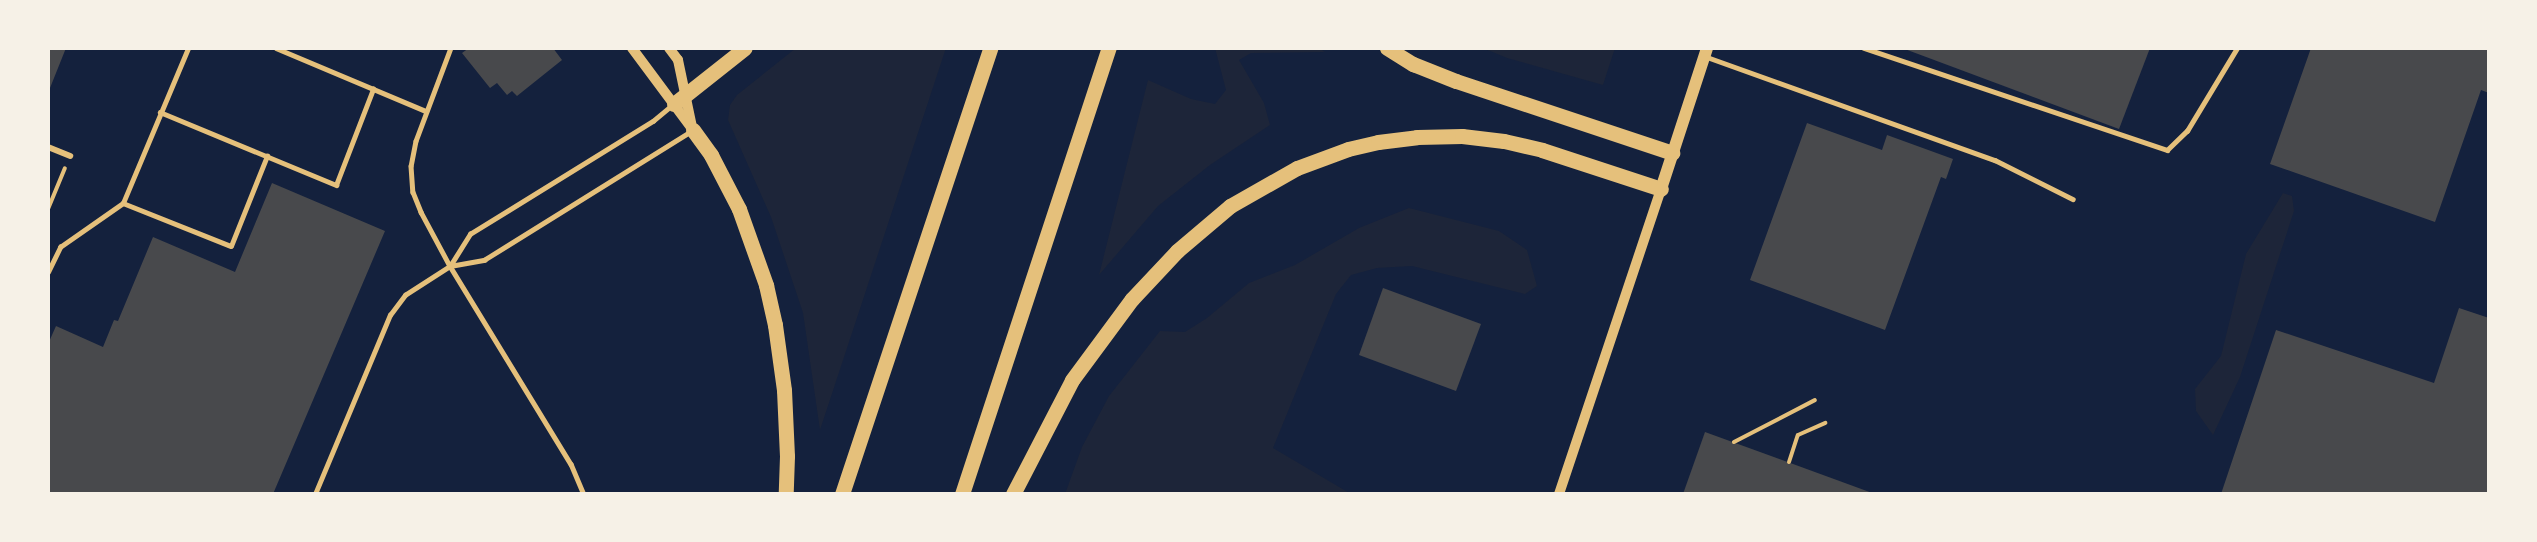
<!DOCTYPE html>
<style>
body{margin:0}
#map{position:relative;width:2537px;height:542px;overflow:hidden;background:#14213d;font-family:Manrope,sans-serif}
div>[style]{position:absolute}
.green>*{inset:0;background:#1d2539}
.building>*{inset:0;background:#48494c}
.path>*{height:4px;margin:-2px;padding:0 2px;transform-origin:2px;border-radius:2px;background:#e5c07b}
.service>*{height:4.5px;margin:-2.25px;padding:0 2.25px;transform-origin:2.25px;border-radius:2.25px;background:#e5c07b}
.minor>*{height:6px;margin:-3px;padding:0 3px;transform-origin:3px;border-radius:3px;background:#e5c07b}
.tertiary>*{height:10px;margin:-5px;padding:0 5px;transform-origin:5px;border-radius:5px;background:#e5c07b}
.secondary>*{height:12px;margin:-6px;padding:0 6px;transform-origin:6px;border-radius:6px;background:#e5c07b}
.motorway>*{height:15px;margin:-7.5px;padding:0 7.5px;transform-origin:7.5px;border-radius:7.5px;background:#e5c07b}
span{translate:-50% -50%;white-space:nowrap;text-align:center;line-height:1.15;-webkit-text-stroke:6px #f6f1e7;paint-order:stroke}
.frame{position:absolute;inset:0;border:50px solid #f6f1e7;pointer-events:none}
</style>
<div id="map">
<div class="green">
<i style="clip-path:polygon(796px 48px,946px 48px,820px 430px,803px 313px,771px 217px,728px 120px,730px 105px,737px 95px)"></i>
<i style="clip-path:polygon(1215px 48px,1319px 48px,1325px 52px,1251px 53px,1239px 60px,1264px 103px,1270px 125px,1210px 165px,1158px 206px,1099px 275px,1148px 80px,1191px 99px,1215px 104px,1226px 90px)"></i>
<i style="clip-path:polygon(1483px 48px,1615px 48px,1603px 85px,1507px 58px)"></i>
<i style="clip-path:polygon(2283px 193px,2292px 196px,2294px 211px,2240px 377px,2213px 435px,2196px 411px,2195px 389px,2221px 356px,2246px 254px)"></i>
<i style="clip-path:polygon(1409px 208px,1499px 231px,1527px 250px,1537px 286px,1525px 294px,1412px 266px,1377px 268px,1351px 275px,1336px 294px,1273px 448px,1351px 494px,1065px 494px,1082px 447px,1109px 396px,1160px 331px,1185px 332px,1207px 318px,1249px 283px,1295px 265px,1359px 228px)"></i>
</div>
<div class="building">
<i style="clip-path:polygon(48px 48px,66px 48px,48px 93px)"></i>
<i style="clip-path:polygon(469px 48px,553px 48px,562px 60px,517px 96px,512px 91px,507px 95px,497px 83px,490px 88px,462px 53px)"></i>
<i style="clip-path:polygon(1902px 48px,2150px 48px,2119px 129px)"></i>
<i style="clip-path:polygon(2311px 48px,2489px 48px,2489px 93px,2481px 90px,2435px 222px,2270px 164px)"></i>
<i style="clip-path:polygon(1807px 123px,1882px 150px,1887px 135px,1953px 159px,1946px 179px,1941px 177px,1885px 330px,1750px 280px)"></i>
<i style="clip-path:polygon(272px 183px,385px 231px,273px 494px,48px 494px,48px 344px,56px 326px,103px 347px,114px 320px,118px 321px,153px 237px,235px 272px)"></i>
<i style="clip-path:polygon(1383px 288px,1481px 324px,1456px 391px,1359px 355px)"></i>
<i style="clip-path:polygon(2459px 308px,2489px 318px,2489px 494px,2221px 494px,2276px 330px,2434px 383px)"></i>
<i style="clip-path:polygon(1705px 432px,1875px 494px,1683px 494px)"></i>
</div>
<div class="path">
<i style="left:48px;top:209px;width:44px;rotate:-67.5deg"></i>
<i style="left:1734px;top:442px;width:91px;rotate:-27.4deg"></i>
<i style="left:1789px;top:462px;width:28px;rotate:-72deg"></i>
<i style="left:1798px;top:435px;width:30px;rotate:-24deg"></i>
</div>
<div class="service">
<i style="left:276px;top:48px;width:163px;rotate:22.8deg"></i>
<i style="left:451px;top:48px;width:99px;rotate:110.6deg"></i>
<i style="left:416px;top:141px;width:25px;rotate:101deg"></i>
<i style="left:411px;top:166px;width:26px;rotate:86deg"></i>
<i style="left:413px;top:192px;width:22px;rotate:68deg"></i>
<i style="left:421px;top:212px;width:61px;rotate:61.8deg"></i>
<i style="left:450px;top:266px;width:232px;rotate:58.6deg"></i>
<i style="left:571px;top:464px;width:33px;rotate:67deg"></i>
<i style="left:1864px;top:48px;width:320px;rotate:18.6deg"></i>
<i style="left:2167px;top:150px;width:28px;rotate:-44deg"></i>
<i style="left:2187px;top:131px;width:97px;rotate:-58.9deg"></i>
<i style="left:1707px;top:57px;width:306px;rotate:19.7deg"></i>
<i style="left:1995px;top:160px;width:87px;rotate:26.6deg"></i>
<i style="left:160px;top:112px;width:191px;rotate:22.5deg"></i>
<i style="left:336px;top:185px;width:103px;rotate:-68.9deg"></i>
<i style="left:123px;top:203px;width:116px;rotate:21.7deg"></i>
<i style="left:231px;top:246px;width:97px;rotate:-68.2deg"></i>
<i style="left:450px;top:266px;width:38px;rotate:-58deg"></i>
<i style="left:470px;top:234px;width:215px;rotate:-31.7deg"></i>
<i style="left:653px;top:121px;width:25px;rotate:-40deg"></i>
<i style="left:48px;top:272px;width:28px;rotate:-64deg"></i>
<i style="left:60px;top:247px;width:77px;rotate:-34.9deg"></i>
<i style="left:123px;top:203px;width:168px;rotate:-67.2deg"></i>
<i style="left:315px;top:494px;width:194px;rotate:-67.3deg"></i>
<i style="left:390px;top:315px;width:25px;rotate:-53deg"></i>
<i style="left:405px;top:295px;width:54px;rotate:-32.8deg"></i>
<i style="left:450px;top:266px;width:35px;rotate:-10deg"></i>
<i style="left:484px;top:260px;width:243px;rotate:-31.9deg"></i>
</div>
<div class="minor">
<i style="left:48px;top:147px;width:24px;rotate:22deg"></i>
</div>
<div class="tertiary">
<i style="left:632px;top:48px;width:102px;rotate:53.4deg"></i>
<i style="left:669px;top:48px;width:15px;rotate:53deg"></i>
<i style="left:678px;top:60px;width:68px;rotate:78.2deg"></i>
<i style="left:1559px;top:494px;width:322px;rotate:-71.5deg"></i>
</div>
<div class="secondary">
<i style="left:1661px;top:189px;width:148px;rotate:-71.9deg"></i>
</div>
<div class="motorway">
<i style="left:1387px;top:48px;width:31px;rotate:32deg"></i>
<i style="left:1413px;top:64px;width:46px;rotate:21.6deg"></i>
<i style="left:1456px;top:81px;width:228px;rotate:18.4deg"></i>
<i style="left:674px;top:104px;width:90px;rotate:-38.3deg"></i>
<i style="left:693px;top:130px;width:31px;rotate:54deg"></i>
<i style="left:711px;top:155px;width:61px;rotate:62.6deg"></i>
<i style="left:739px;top:209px;width:81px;rotate:70.4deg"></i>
<i style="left:766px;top:285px;width:41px;rotate:77.3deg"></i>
<i style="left:775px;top:325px;width:66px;rotate:82.1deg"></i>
<i style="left:784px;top:390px;width:66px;rotate:87.4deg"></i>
<i style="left:787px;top:456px;width:38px;rotate:92deg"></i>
<i style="left:842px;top:494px;width:470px;rotate:-71.6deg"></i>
<i style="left:962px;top:494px;width:470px;rotate:-71.8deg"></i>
<i style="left:1013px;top:494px;width:128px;rotate:-62.6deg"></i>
<i style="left:1072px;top:380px;width:101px;rotate:-53.5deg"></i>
<i style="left:1132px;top:299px;width:66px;rotate:-46.8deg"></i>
<i style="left:1177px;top:251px;width:70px;rotate:-40.3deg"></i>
<i style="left:1230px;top:206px;width:77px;rotate:-29.6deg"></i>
<i style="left:1297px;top:168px;width:54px;rotate:-20.4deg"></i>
<i style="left:1348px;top:149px;width:31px;rotate:-13deg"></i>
<i style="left:1378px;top:142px;width:39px;rotate:-7deg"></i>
<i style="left:1417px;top:137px;width:45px;rotate:-1.3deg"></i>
<i style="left:1462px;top:136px;width:42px;rotate:6.8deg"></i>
<i style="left:1504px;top:141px;width:39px;rotate:13deg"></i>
<i style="left:1542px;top:150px;width:125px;rotate:18.1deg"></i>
</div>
<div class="frame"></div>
</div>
